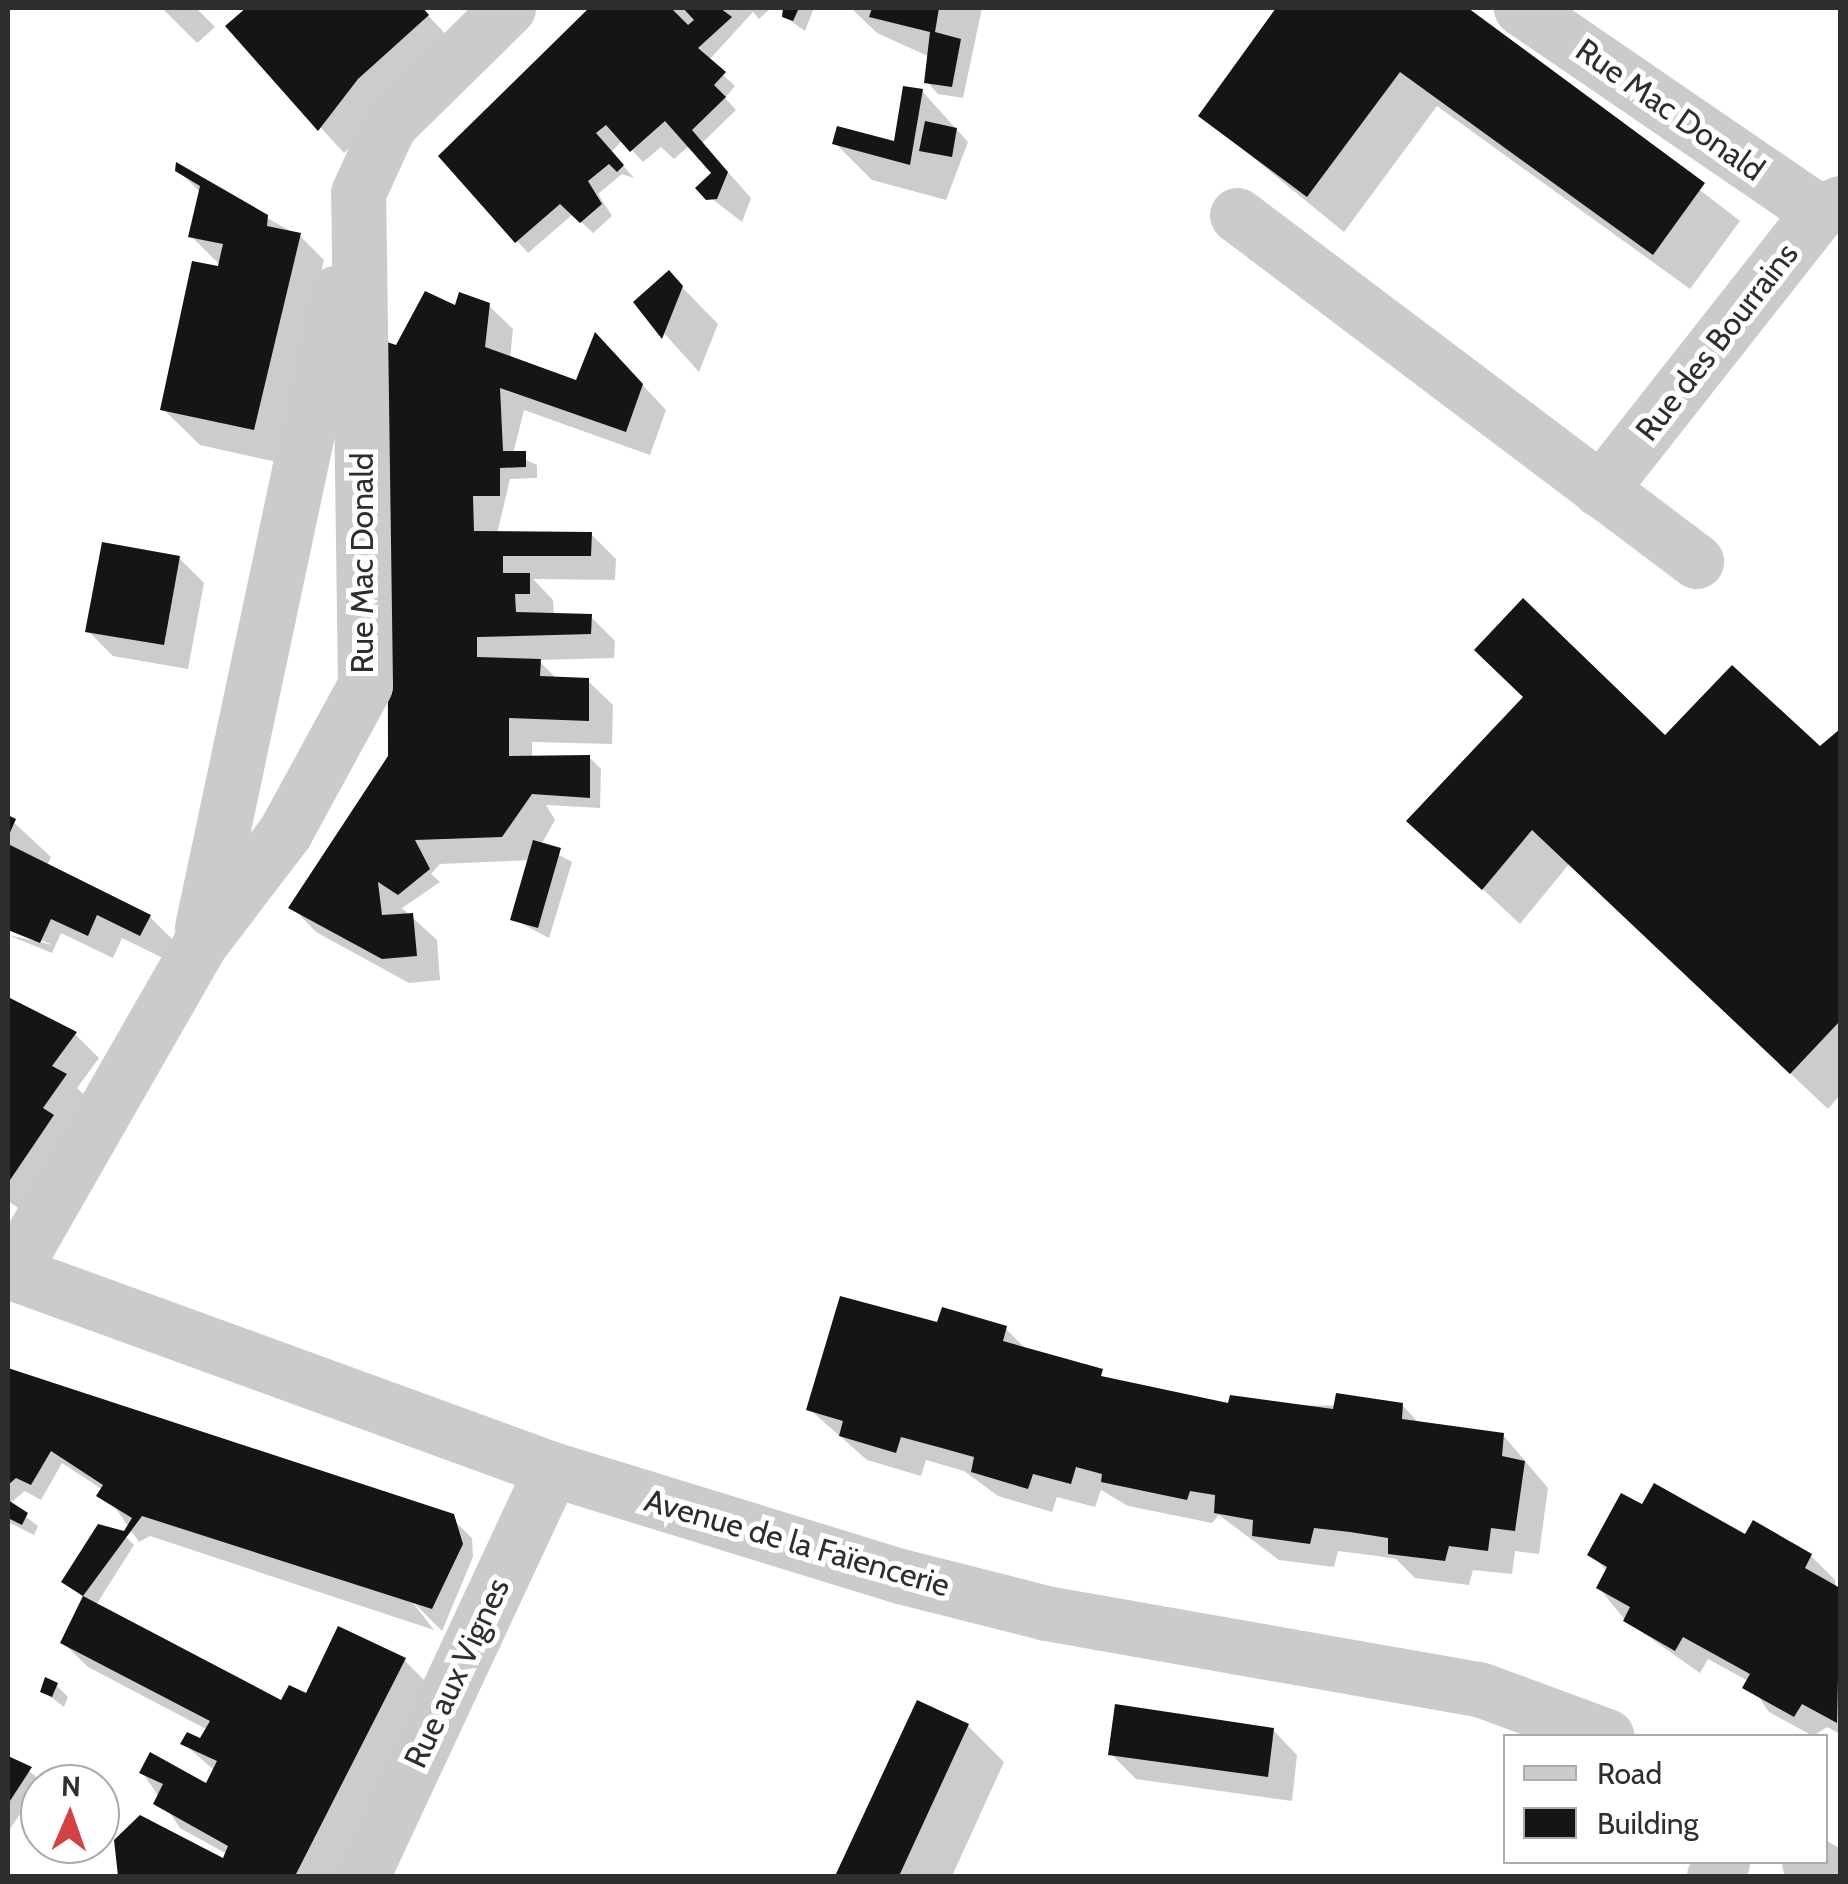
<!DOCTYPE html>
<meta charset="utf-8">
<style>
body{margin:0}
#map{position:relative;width:1848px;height:1884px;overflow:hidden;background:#fff;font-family:Cabin,sans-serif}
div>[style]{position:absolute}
.shadow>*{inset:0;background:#0003}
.building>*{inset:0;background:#151515}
.minor>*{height:55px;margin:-27.5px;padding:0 27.5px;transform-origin:27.5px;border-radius:27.5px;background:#cbcbcb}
span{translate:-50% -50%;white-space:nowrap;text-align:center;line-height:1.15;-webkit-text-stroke:10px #fff;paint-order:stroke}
.street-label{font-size:32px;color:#2e2e2e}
.frame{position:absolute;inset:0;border:10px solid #2e2e2e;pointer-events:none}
.legend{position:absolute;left:1503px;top:1734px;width:325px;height:130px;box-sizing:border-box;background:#fff;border:2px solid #ababab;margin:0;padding:12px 18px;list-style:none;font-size:30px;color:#2e2e2e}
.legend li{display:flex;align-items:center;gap:20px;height:50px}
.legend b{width:50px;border:2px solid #ababab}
.north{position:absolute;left:20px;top:1764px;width:100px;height:100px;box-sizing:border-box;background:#fff;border:2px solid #ababab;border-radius:50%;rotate:2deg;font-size:28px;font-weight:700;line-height:40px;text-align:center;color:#2e2e2e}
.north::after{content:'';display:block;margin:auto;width:35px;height:45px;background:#d34142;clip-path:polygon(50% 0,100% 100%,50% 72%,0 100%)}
</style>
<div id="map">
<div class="shadow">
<i style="clip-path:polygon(162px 8px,196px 8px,215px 27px,197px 43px)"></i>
<i style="clip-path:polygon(245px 8px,421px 8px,452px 41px,344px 153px,228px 26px)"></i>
<i style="clip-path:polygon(592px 8px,771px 8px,759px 19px,753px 12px,708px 61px,735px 86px,725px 98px,736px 110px,702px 143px,751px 198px,742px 222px,698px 188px,715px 173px,690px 145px,674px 159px,661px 147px,643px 162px,623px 140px,611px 152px,634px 178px,622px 174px,598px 194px,612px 216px,593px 233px,573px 214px,528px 253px,441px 156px)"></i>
<i style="clip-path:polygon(789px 8px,814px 8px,805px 31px,785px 17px)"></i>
<i style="clip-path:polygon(851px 8px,982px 8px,963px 98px,938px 94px,927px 82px,932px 58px,877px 33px)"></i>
<i style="clip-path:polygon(1279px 8px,1464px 8px,1740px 221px,1690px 289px,1437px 106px,1344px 232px,1201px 115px)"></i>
<i style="clip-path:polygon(922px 91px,968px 142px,946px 200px,872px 180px,835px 143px,896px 144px)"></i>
<i style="clip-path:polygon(178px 170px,300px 236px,324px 260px,296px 370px,290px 465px,200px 445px,163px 409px,225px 270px,191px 236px,201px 193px)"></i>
<i style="clip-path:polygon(669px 274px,718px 324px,699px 372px,636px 302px)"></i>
<i style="clip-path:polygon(488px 305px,513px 329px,510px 359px,577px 383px,619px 360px,666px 410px,650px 455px,524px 410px,513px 454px,537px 465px,537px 478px,510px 479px,497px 534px,591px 534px,616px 559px,615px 580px,533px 579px,553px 600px,554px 616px,590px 616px,615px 641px,614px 658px,538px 660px,558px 680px,588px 681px,613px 705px,612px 744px,532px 742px,532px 758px,589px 757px,601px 769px,600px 808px,546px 805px,555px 820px,541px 845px,572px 862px,549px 938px,513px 919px,530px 860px,440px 864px,431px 874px,440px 882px,402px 908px,437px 940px,440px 980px,409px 983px,316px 932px,292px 907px,390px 757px,398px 348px,456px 308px)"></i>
<i style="clip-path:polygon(179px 558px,204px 583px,188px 669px,113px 656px,88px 631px)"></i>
<i style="clip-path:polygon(1840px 733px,1840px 1095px,1828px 1109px,1569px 864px,1520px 924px,1410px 821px,1665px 739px,1820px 750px)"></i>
<i style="clip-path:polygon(8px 817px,51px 857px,47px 866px,150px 917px,174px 941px,165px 959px,122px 938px,113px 958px,61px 933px,52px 953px,8px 935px,53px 945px,8px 927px)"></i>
<i style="clip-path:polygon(8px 1000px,75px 1034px,99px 1058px,77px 1088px,89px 1100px,27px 1214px,8px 1201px)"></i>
<i style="clip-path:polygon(938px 1325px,1006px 1329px,1027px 1350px,1111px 1381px,1230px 1406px,1402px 1405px,1420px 1424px,1503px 1435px,1548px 1488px,1539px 1554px,1515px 1551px,1512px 1574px,1473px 1570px,1469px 1585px,1415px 1578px,1396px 1559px,1377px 1556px,1338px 1551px,1334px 1567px,1279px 1560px,1219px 1515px,1212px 1523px,1128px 1506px,1101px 1490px,1095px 1507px,1057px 1497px,1052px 1512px,998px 1496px,964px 1471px,926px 1460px,921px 1476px,867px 1460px,809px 1409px)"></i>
<i style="clip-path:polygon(8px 1371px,447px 1514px,472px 1538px,473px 1557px,442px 1631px,410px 1599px,434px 1630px,150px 1536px,139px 1542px,103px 1490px,62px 1463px,41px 1500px,25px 1491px,9px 1504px,38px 1526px,34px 1535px,8px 1522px)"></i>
<i style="clip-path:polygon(1643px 1507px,1811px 1556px,1835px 1580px,1840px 1734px,1827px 1727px,1813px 1736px,1769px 1712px,1748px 1681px,1708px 1659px,1700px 1673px,1626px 1621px,1599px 1588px,1608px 1572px,1590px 1554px)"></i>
<i style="clip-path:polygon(123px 1534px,134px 1545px,96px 1605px,282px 1704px,404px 1660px,429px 1685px,334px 1876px,120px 1876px,121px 1834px,224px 1861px,227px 1854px,180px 1828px,142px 1772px,207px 1787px,215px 1771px,183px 1743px,201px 1742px,208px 1730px,88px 1667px,63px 1643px,85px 1599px,64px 1581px)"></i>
<i style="clip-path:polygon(56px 1685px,68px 1697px,64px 1707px,43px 1691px)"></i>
<i style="clip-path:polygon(918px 1703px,968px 1726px,1004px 1762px,952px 1876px,838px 1876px)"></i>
<i style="clip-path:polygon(1273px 1730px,1297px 1755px,1292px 1801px,1136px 1779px,1111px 1754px)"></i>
<i style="clip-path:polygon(10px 1757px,42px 1781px,8px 1832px,8px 1760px)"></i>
</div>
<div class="building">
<i style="clip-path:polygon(246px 8px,423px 8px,429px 15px,358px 79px,318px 131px,225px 26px)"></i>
<i style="clip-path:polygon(589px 8px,671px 8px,688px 25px,694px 20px,683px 8px,720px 8px,732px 17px,698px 48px,726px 72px,714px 85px,726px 97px,692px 130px,728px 172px,717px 199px,706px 200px,695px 188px,711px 173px,665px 121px,630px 152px,606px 125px,596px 133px,624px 165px,617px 172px,609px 164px,588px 181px,602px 204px,580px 223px,560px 204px,515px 243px,438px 156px)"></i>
<i style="clip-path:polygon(783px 8px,799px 8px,793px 21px,782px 17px)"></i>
<i style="clip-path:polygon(872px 8px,939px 8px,935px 32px,961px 39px,952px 87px,924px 83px,930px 32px,869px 17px)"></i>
<i style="clip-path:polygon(1276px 8px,1468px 8px,1705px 183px,1653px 255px,1400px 72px,1307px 197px,1198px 116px)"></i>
<i style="clip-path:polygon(903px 86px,923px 89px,910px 165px,832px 144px,837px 126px,894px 141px)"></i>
<i style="clip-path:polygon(925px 121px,957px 128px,952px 157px,919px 151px)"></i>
<i style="clip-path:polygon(176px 162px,268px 215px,267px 226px,301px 233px,254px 430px,160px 410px,192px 261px,218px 266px,223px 244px,188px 237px,200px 186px,175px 171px)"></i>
<i style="clip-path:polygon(669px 270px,683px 286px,662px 339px,633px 302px)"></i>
<i style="clip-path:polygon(425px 291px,455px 305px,459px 292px,490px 303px,485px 347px,576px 380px,595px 332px,643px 384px,626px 432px,500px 388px,503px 451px,526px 451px,526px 467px,500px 468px,500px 496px,473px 496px,474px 531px,592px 532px,591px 556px,503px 556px,503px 573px,530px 573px,530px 594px,515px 594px,516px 612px,592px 614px,591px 634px,477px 637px,477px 657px,541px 659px,540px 676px,589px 678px,589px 721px,509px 718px,509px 756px,590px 755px,590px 798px,532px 794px,502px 837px,415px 840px,430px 869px,398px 895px,378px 882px,382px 915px,413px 913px,417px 956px,382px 959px,288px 908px,388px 756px,387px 342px,396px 345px)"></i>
<i style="clip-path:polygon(102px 542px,180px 556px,164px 645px,85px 632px)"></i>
<i style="clip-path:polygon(1523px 598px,1665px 735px,1732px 665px,1820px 746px,1840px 729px,1840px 1021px,1790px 1074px,1532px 830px,1482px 890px,1406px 821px,1523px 697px,1474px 650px)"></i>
<i style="clip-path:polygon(8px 815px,16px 819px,8px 837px)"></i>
<i style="clip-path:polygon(533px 840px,561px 848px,538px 928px,510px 920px)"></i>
<i style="clip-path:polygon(8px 844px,151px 915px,140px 936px,97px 915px,88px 936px,51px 919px,40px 943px,8px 930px)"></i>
<i style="clip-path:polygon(8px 997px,77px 1032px,52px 1066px,67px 1074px,43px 1108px,54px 1115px,8px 1183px)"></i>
<i style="clip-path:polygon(840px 1296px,937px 1322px,942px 1307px,1007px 1326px,1003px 1341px,1103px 1369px,1101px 1376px,1228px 1403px,1230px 1395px,1333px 1409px,1336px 1393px,1403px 1403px,1402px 1419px,1504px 1433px,1502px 1456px,1525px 1461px,1515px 1531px,1491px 1528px,1488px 1551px,1449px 1546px,1445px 1561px,1388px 1554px,1388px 1538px,1350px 1532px,1314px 1528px,1310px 1544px,1252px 1536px,1253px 1520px,1214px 1513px,1215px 1495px,1190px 1491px,1187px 1500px,1101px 1482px,1102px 1474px,1076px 1467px,1071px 1484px,1033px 1474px,1028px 1489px,971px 1472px,974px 1457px,938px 1447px,901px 1437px,896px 1453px,839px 1436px,843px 1421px,806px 1410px)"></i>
<i style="clip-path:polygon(8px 1368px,454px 1514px,463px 1544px,432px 1609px,142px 1516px,83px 1596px,281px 1700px,289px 1685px,306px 1693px,338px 1626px,406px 1658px,295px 1876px,118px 1876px,114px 1840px,140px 1815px,223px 1858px,228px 1846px,153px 1804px,163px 1784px,139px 1773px,150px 1752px,206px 1783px,217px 1761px,180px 1744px,187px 1732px,200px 1738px,210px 1721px,60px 1643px,83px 1596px,61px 1582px,98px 1524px,124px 1531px,132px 1518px,96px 1496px,103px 1485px,51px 1451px,31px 1485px,16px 1478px,8px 1485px)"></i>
<i style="clip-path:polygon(1654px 1483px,1745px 1534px,1753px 1520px,1812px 1554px,1805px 1568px,1840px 1588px,1837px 1723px,1802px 1704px,1794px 1717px,1742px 1688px,1750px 1674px,1683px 1637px,1675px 1651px,1623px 1621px,1630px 1607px,1596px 1588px,1607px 1567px,1587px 1555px,1621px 1493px,1642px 1504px)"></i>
<i style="clip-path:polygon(8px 1500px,28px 1513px,22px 1525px,8px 1518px)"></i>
<i style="clip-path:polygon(45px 1677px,58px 1683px,52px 1697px,40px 1692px)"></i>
<i style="clip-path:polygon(917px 1700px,969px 1724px,899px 1876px,835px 1876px)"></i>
<i style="clip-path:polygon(1115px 1704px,1274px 1728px,1268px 1777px,1108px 1755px)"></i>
<i style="clip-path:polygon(8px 1756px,32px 1767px,8px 1804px)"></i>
</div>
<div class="minor">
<i style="left:1521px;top:8px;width:361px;rotate:34.4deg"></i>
<i style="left:1237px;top:215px;width:575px;rotate:37.01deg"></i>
<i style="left:1600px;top:490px;width:354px;rotate:-51.8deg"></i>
<i style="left:1819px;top:212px;width:23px;rotate:-23deg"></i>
<i style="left:202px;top:927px;width:649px;rotate:-78deg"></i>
<i style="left:8px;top:1271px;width:579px;rotate:20deg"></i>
<i style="left:552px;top:1469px;width:364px;rotate:17.1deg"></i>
<i style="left:900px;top:1576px;width:151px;rotate:14.2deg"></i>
<i style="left:1046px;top:1613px;width:440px;rotate:10deg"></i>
<i style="left:1479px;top:1689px;width:136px;rotate:20.2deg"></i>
<i style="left:12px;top:1272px;width:377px;rotate:-60.2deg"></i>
<i style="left:199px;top:945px;width:142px;rotate:-52.7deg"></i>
<i style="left:285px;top:832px;width:167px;rotate:-61.4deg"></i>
<i style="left:365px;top:685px;width:492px;rotate:-90.8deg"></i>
<i style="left:358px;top:193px;width:75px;rotate:-65.5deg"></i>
<i style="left:389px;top:125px;width:167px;rotate:-44.5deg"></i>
<i style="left:1809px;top:1862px;width:28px;rotate:30deg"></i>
<i style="left:362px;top:1876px;width:449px;rotate:-65deg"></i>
<i style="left:1714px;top:1876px;width:16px;rotate:-60deg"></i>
</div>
<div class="street-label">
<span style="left:1670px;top:110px;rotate:35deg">Rue Mac Donald</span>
<span style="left:1717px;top:342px;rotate:-52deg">Rue des Bourrains</span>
<span style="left:362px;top:563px;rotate:-90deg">Rue Mac Donald</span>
<span style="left:797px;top:1543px;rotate:16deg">Avenue de la Faïencerie</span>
<span style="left:457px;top:1673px;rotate:-65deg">Rue aux Vignes</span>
</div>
<div class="frame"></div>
<ul class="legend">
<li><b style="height:12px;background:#cbcbcb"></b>Road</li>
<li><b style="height:28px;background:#151515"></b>Building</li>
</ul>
<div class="north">N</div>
</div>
